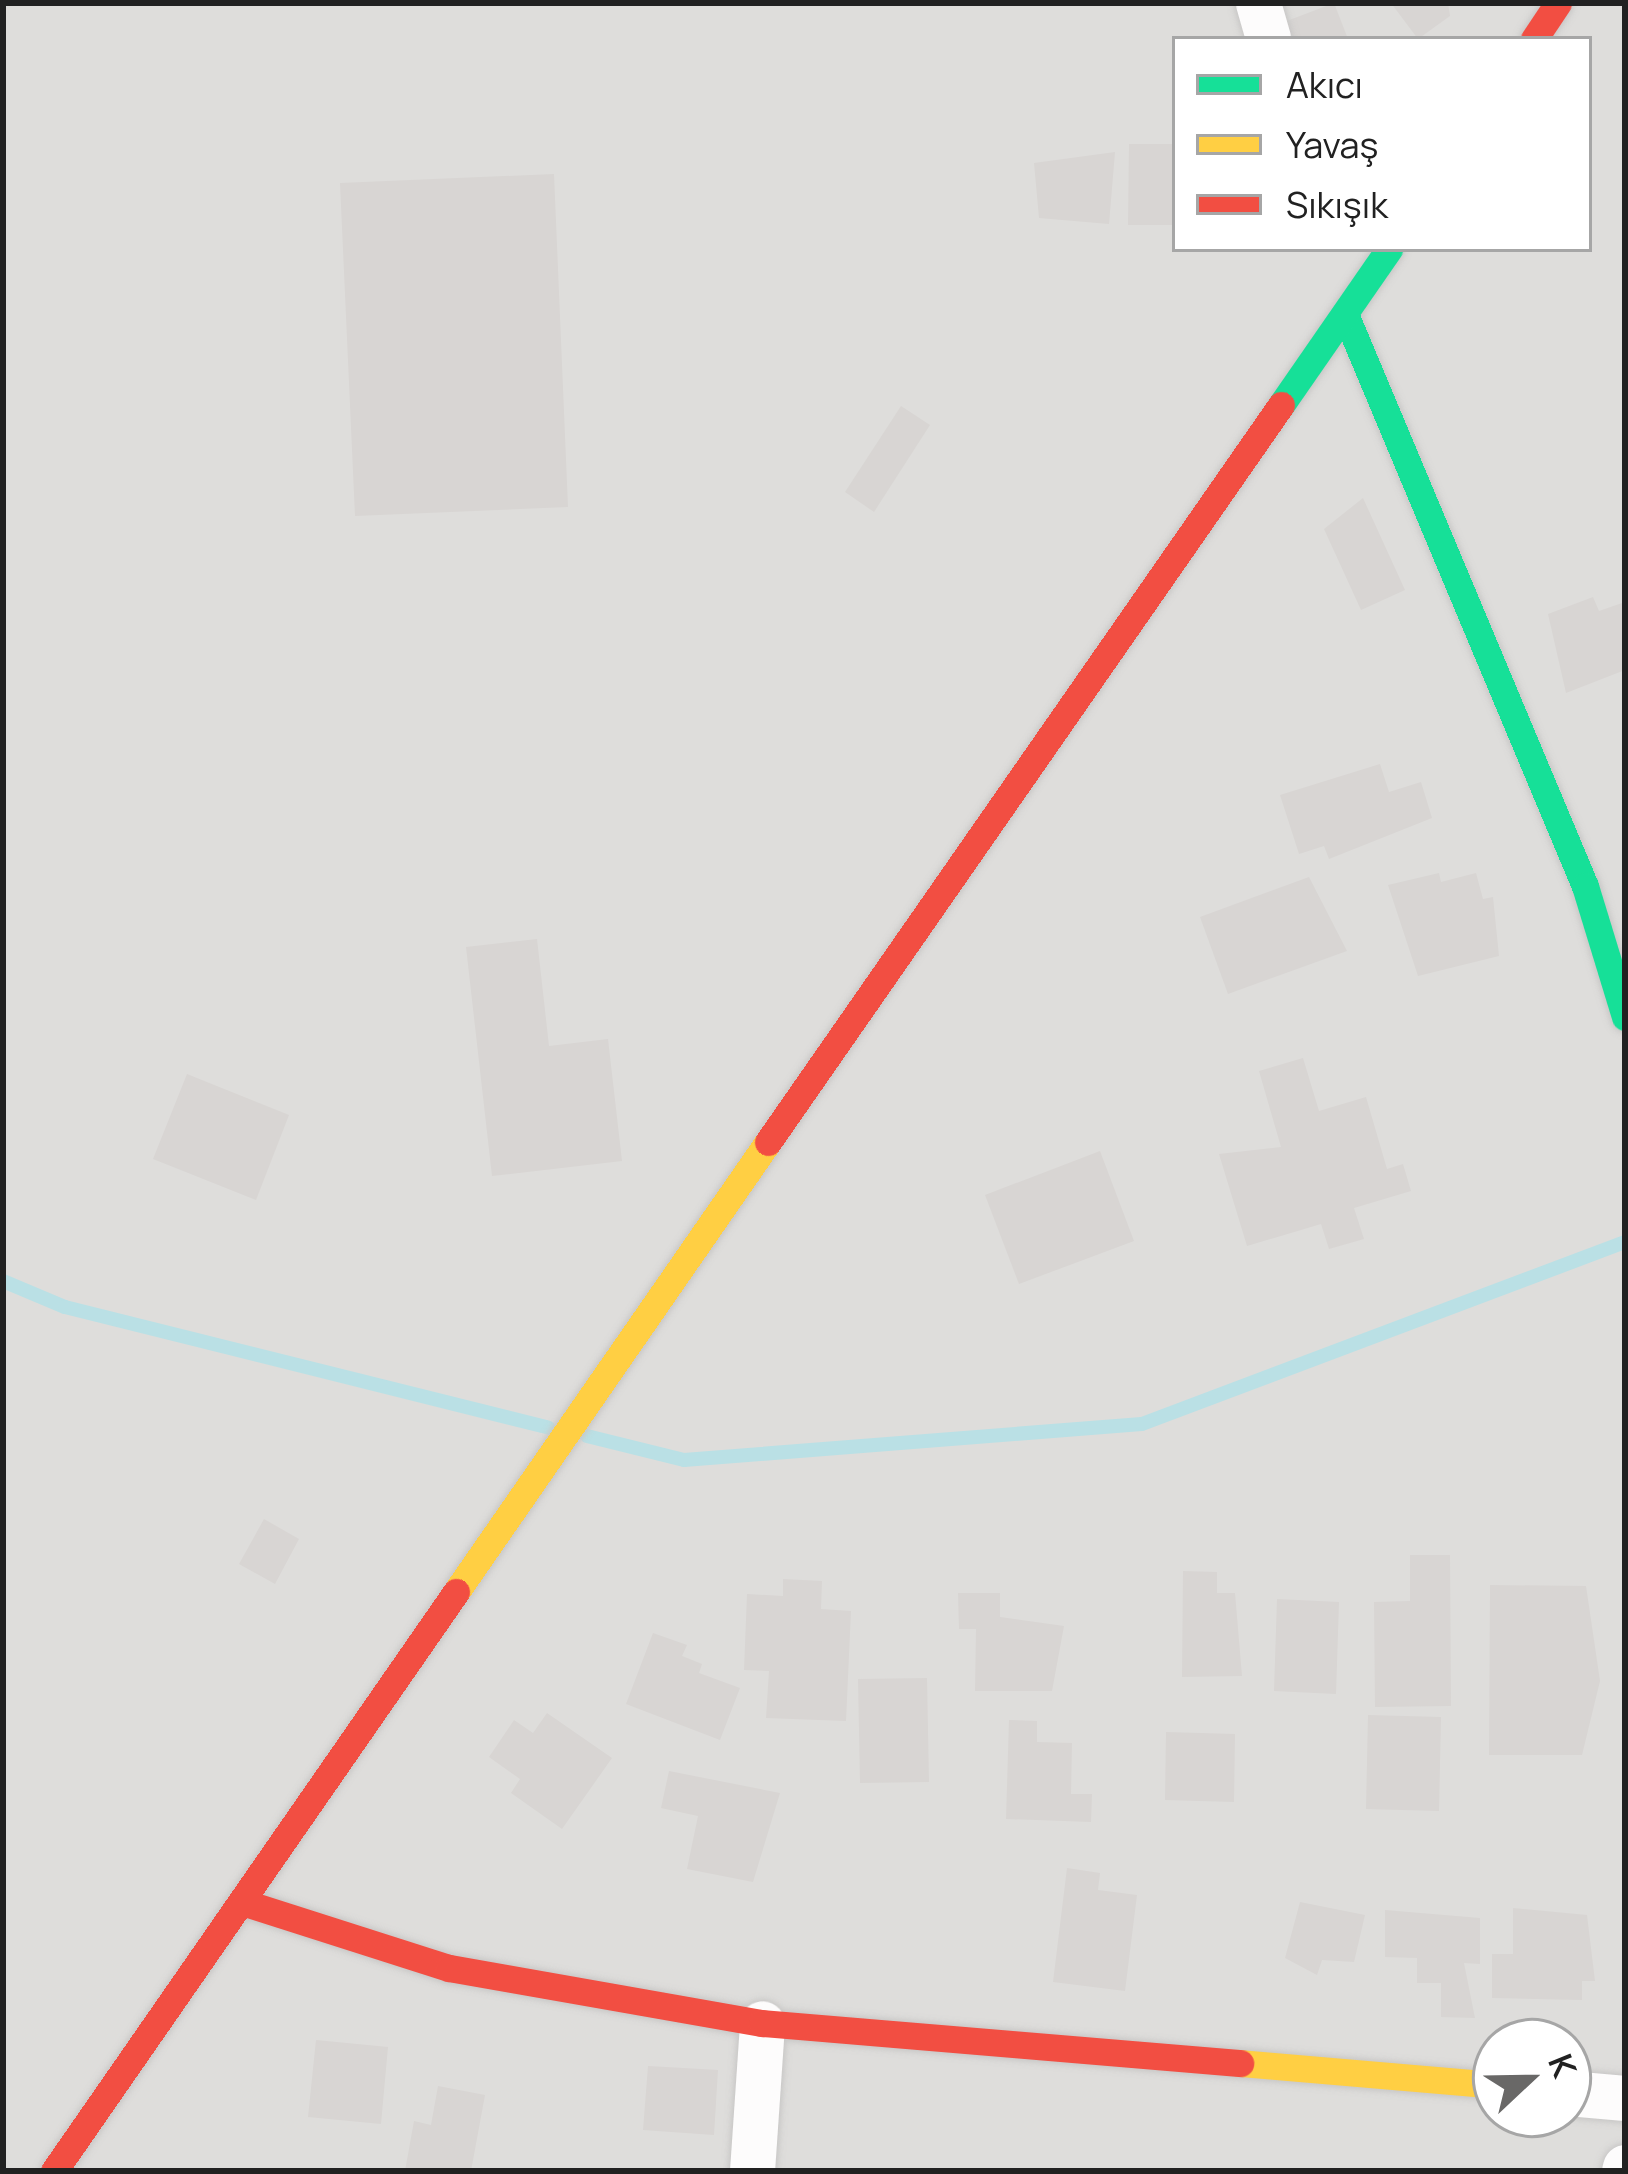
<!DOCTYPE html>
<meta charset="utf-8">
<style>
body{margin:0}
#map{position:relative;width:1628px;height:2174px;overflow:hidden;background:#efedea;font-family:Manrope,sans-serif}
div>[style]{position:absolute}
.residential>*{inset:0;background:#dedddb}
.stream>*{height:14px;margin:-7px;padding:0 7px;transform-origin:7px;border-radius:7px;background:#bae0e5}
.building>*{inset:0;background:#d8d5d3}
.roads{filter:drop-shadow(0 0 3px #c8c7c6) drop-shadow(0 0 3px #c8c7c6)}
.street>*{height:45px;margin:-22.5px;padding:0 22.5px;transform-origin:22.5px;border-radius:22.5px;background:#fdfcfc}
.fast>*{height:27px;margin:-13.5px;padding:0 13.5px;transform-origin:13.5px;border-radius:13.5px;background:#16e098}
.slow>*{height:27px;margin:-13.5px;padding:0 13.5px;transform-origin:13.5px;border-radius:13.5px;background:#ffcf43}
.jam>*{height:27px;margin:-13.5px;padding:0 13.5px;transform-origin:13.5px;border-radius:13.5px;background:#f24e42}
span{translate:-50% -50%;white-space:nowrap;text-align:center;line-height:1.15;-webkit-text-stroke:9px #fff;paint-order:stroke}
.frame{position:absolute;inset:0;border:6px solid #212121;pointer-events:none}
.legend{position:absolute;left:1172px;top:36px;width:420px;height:216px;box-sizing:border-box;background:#fff;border:3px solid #a6a6a6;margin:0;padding:15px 21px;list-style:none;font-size:36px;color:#212121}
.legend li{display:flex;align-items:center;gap:24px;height:60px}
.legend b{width:60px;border:3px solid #a6a6a6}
.north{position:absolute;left:1472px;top:2018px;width:120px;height:120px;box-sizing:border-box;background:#fff;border:3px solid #a6a6a6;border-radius:50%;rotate:68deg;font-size:33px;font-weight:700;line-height:48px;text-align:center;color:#212121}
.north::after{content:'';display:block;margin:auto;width:42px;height:54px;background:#696867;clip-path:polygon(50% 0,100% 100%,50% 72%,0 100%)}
</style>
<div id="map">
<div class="residential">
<i style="clip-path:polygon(evenodd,3px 3px,1625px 3px,1625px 2171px,3px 2171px,3px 3px,1175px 39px,1589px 39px,1589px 249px,1175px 249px,1175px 39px,3px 3px,1496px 2042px,1568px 2042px,1568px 2114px,1496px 2114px,1496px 2042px)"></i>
</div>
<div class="stream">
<i style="left:3px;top:1281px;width:67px;rotate:22.8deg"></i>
<i style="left:65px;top:1307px;width:498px;rotate:14deg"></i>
<i style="left:587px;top:1436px;width:100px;rotate:13.9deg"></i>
<i style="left:684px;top:1460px;width:459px;rotate:-4.5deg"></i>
<i style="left:1142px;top:1424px;width:516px;rotate:-20.65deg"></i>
</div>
<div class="building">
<i style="clip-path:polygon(1334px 3px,1348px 39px,1284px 39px,1279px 24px)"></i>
<i style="clip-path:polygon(1391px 3px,1448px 3px,1450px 16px,1418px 39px)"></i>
<i style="clip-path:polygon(1129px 144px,1175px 144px,1175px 225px,1128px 225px)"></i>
<i style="clip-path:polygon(1115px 152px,1109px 224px,1039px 218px,1034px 163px)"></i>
<i style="clip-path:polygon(554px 174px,568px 507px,355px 516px,340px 183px)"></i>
<i style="clip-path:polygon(901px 406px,930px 425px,874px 512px,845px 492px)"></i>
<i style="clip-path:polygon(1363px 498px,1405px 590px,1361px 610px,1324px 529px)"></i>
<i style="clip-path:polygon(1593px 597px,1599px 611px,1625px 602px,1625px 670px,1566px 693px,1548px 614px)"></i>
<i style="clip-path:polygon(1380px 764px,1389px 792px,1421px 782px,1432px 818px,1329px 859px,1324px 846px,1299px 854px,1280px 795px)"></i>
<i style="clip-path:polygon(1439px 873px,1441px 882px,1476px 873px,1483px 899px,1493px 897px,1499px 956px,1418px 976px,1388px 885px)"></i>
<i style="clip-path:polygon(1309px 877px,1347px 951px,1228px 994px,1200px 917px)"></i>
<i style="clip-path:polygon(537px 939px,549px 1046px,608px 1039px,622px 1161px,492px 1176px,466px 947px)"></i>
<i style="clip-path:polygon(1303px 1058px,1319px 1111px,1366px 1097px,1387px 1169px,1403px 1164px,1411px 1191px,1354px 1208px,1364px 1239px,1329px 1249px,1321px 1224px,1247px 1246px,1219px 1154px,1281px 1147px,1259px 1071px)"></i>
<i style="clip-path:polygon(187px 1074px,289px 1115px,256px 1200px,153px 1159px)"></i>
<i style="clip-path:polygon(1100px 1151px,1134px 1241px,1019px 1284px,985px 1195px)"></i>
<i style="clip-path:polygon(264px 1519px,299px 1539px,275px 1584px,239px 1564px)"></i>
<i style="clip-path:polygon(1410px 1555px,1450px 1555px,1451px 1706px,1375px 1707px,1374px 1602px,1410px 1601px)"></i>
<i style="clip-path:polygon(1183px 1571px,1217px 1572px,1217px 1593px,1235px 1593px,1242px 1676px,1182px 1677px)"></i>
<i style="clip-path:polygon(783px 1579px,822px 1581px,821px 1609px,851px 1611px,846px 1721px,766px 1718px,769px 1671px,744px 1670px,747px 1594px,783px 1596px)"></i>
<i style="clip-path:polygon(1490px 1585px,1586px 1586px,1600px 1681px,1582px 1755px,1489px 1755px)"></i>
<i style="clip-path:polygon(958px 1593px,1000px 1593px,1000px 1617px,1064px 1626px,1052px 1691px,975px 1691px,976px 1629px,959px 1629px)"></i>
<i style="clip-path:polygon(1277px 1599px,1339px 1602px,1336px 1694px,1274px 1691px)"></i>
<i style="clip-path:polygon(653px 1633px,687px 1645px,682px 1656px,702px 1664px,699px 1673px,740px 1688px,720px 1740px,626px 1704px)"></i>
<i style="clip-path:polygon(927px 1678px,929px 1782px,860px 1783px,858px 1679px)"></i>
<i style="clip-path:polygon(547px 1713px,612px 1758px,562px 1829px,511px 1793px,520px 1779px,489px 1757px,514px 1720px,533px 1733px)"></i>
<i style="clip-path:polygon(1368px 1715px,1441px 1717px,1439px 1811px,1366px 1809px)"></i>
<i style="clip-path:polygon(1009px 1720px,1037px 1721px,1037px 1742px,1072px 1743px,1071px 1794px,1092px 1794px,1091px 1822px,1006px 1819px)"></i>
<i style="clip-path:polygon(1166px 1732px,1235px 1734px,1234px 1802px,1165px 1800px)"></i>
<i style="clip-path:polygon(669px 1771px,780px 1793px,753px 1882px,687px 1869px,698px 1816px,661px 1808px)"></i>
<i style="clip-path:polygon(1067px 1868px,1100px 1873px,1098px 1890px,1137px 1895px,1125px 1991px,1053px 1982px)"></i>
<i style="clip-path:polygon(1300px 1902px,1365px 1915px,1354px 1962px,1322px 1960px,1317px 1975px,1285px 1958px)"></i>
<i style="clip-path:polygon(1513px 1908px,1587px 1915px,1595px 1981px,1582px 1981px,1582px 2000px,1492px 1998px,1492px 1954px,1513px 1954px)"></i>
<i style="clip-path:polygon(1385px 1910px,1480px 1918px,1480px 1964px,1464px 1963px,1475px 2018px,1441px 2017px,1441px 1983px,1417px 1983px,1417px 1958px,1385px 1957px)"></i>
<i style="clip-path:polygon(316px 2040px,388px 2047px,381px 2124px,308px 2117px)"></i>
<i style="clip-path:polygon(648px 2066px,718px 2070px,714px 2135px,643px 2130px)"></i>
<i style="clip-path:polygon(438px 2086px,485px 2095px,471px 2171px,405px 2171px,414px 2121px,431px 2125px)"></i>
</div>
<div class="roads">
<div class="street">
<i style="left:1258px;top:3px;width:37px;rotate:74deg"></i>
<i style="left:1568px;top:2093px;width:57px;rotate:5deg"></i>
<i style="left:752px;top:2171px;width:148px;rotate:-86.1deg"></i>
<i style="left:1624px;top:2171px;width:4px;rotate:-76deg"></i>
</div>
<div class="fast">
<i style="left:1345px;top:314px;width:620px;rotate:67.24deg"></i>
<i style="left:1585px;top:886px;width:137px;rotate:73deg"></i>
<i style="left:1281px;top:405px;width:190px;rotate:-55.3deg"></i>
</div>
<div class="slow">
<i style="left:456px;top:1592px;width:548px;rotate:-55.27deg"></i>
<i style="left:1240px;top:2063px;width:257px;rotate:4.9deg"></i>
</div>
<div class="jam">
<i style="left:1534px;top:39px;width:43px;rotate:-56.3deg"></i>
<i style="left:768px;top:1142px;width:898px;rotate:-55.16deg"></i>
<i style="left:242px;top:1902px;width:217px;rotate:17.7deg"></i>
<i style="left:449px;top:1968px;width:318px;rotate:10deg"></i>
<i style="left:762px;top:2023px;width:480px;rotate:4.8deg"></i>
<i style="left:54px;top:2171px;width:705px;rotate:-55.23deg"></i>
</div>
</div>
<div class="frame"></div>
<ul class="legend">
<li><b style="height:15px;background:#16e098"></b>Akıcı</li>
<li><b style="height:15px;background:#ffcf43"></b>Yavaş</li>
<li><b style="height:15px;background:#f24e42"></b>Sıkışık</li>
</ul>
<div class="north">K</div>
</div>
